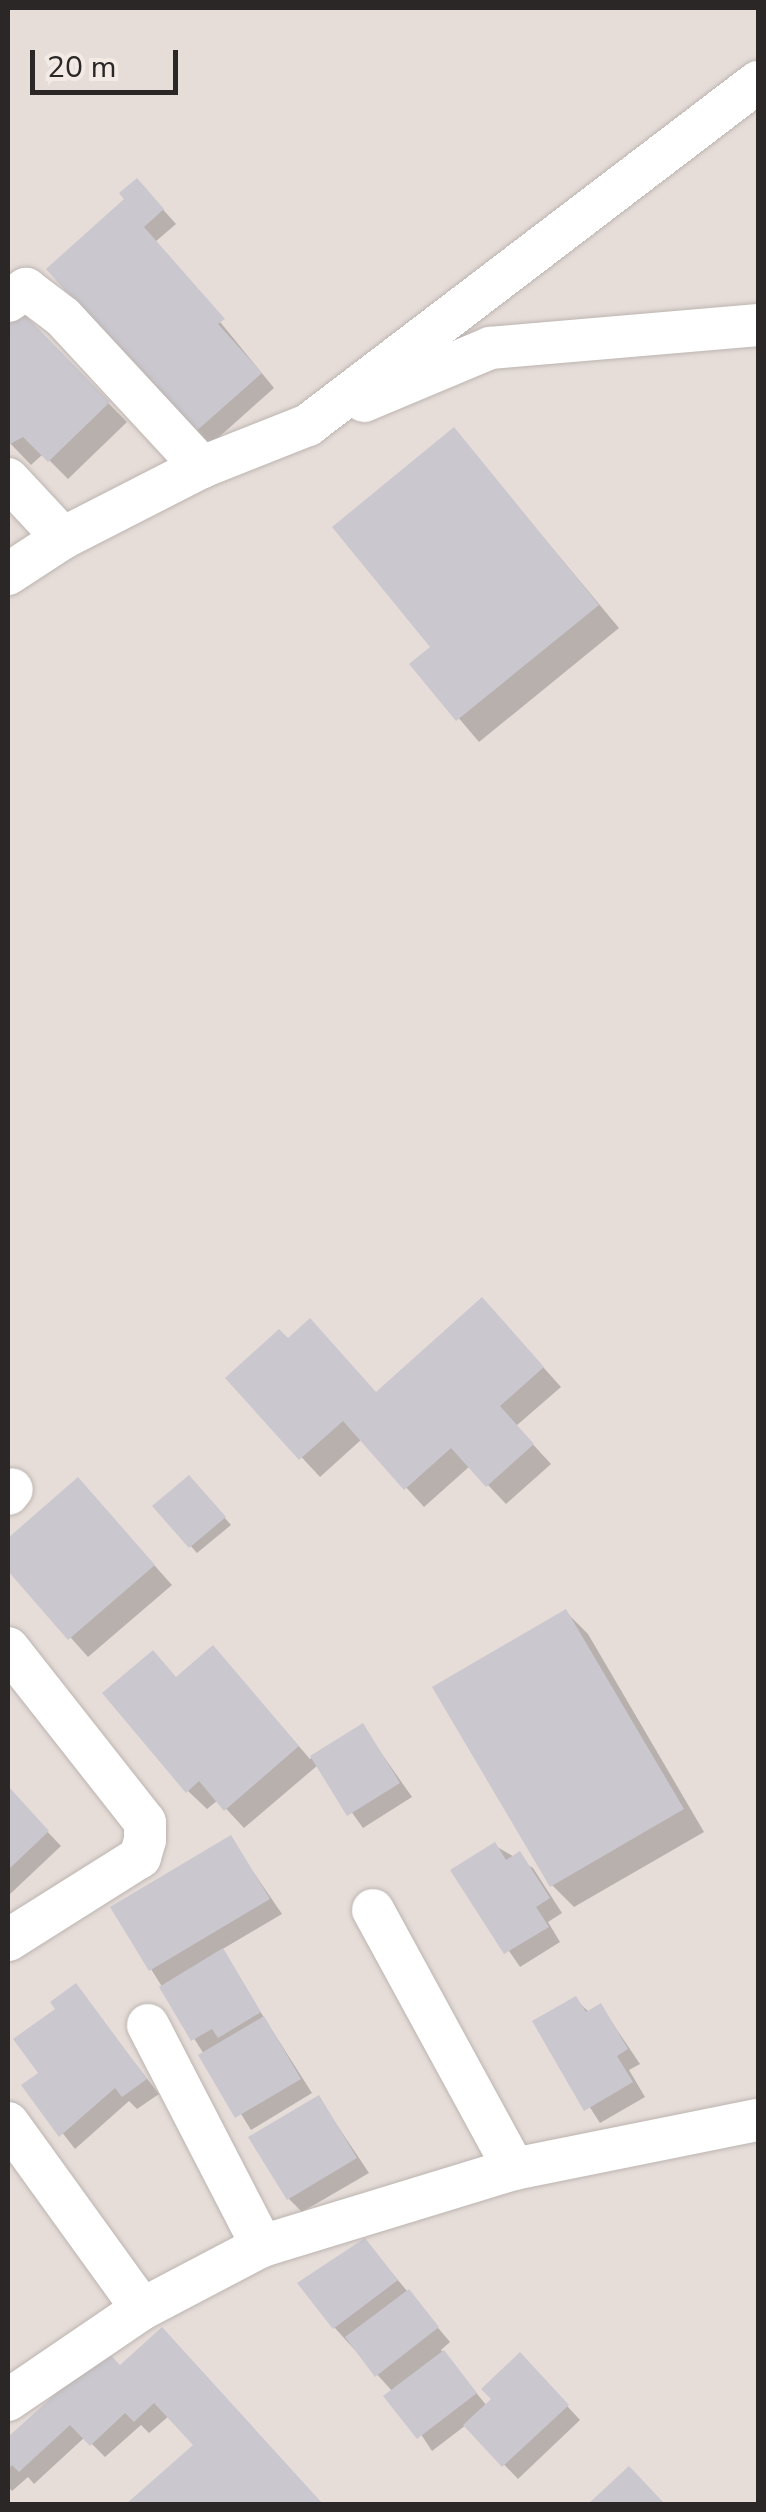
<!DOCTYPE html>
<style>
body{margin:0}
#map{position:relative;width:766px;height:2512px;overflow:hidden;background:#e6ddd9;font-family:"Nunito Sans",sans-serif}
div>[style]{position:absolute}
.shadow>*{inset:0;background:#0003}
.building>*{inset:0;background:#cac7cf}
.roads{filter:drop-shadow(0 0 2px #bcb4b0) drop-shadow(0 0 2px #bcb4b0)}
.minor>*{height:42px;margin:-21px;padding:0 21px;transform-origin:21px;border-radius:21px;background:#fff}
span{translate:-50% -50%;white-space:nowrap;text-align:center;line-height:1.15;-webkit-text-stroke:8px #f3eae6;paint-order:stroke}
.frame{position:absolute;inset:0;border:10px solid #2a2726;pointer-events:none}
.scale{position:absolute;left:30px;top:50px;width:148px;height:45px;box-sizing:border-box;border:5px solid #2a2726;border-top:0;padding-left:12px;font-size:30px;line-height:35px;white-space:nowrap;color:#2a2726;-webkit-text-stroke:8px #f3eae6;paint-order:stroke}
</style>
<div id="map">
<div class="shadow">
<i style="clip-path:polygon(150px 195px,176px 224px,155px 242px,274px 388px,209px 446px,49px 269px)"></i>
<i style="clip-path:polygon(21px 315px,127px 422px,68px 479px,43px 454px,31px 465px,8px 441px,8px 328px)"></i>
<i style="clip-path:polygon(454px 430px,619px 628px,479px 742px,413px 664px,433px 648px)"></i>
<i style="clip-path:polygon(500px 1319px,561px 1387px,516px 1426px,551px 1464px,506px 1504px,470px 1466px,424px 1507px,362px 1439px,320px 1477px,228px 1378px,288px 1341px,377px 1394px)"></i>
<i style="clip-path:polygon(78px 1480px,172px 1585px,88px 1657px,8px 1567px,8px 1541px)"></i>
<i style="clip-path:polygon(196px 1485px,231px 1525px,197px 1553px,156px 1507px)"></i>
<i style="clip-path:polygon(566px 1612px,588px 1634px,704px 1832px,574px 1907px,552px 1885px)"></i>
<i style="clip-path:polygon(213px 1648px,310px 1759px,363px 1727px,412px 1797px,363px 1828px,318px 1765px,244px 1828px,218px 1800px,207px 1809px,188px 1791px,177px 1679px)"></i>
<i style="clip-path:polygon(8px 1790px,61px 1846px,8px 1896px)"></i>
<i style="clip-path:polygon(230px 1838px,282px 1914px,221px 1950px,312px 2093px,251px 2130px,151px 1969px)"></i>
<i style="clip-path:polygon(494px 1845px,533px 1868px,562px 1913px,548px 1922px,560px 1942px,520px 1967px,454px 1871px)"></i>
<i style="clip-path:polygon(76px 1987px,159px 2094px,137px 2109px,129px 2101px,75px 2149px,25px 2085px,41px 2074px,59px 2009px)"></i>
<i style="clip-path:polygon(575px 1999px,590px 2013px,601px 2006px,640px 2064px,629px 2070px,645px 2097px,600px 2123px,535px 2022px)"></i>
<i style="clip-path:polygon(319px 2098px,369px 2173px,302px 2212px,289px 2199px)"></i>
<i style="clip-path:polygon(365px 2241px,450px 2342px,441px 2350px,487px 2406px,533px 2369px,580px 2420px,518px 2479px,466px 2425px,432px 2451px,393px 2392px,334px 2327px)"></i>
<i style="clip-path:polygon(175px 2344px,322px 2504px,129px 2504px,196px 2445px,169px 2416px,149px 2433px,141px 2425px,105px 2457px,85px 2437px,34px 2484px,28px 2477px,12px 2491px,8px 2487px,8px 2440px,105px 2352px,120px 2368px)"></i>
</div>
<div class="building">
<i style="clip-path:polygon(137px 178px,164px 209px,144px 227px,225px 319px,218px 324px,262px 373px,193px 434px,46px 269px,124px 199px,119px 193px)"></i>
<i style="clip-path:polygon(21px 311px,110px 402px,48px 462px,23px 437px,8px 445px,8px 325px)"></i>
<i style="clip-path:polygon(454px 427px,599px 605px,456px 721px,409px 664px,430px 647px,332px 527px)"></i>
<i style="clip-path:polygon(482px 1297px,544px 1367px,500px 1406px,534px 1444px,486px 1487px,451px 1448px,404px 1490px,343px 1421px,299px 1460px,225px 1378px,279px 1329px,288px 1338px,310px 1318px,376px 1392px)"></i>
<i style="clip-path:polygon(189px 1475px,226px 1517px,189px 1548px,152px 1506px)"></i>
<i style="clip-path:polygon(78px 1477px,155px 1565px,68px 1640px,8px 1571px,8px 1538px)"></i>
<i style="clip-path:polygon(566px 1609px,684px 1809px,550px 1887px,432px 1687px)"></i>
<i style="clip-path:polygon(213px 1645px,299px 1746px,224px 1811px,199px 1781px,186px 1793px,102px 1693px,153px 1650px,176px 1677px)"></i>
<i style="clip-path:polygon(363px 1723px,400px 1783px,347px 1816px,310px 1756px)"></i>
<i style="clip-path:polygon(8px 1786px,49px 1831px,8px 1870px)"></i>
<i style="clip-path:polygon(231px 1835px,270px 1899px,149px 1971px,110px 1907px)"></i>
<i style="clip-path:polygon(495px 1842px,506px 1860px,520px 1851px,550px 1898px,536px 1907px,549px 1927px,504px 1954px,450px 1870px)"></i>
<i style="clip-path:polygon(223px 1948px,261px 2012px,218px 2038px,212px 2029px,191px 2041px,159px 1987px)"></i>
<i style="clip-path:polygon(76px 1983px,147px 2079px,122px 2097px,115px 2088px,59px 2137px,21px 2085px,38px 2073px,13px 2039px,55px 2009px,50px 2002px)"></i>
<i style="clip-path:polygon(576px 1996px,586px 2012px,601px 2003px,628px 2049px,617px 2056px,633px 2082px,584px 2111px,532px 2021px)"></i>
<i style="clip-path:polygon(264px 2016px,301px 2079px,235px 2118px,198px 2055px)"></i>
<i style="clip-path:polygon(319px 2095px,357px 2158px,287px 2200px,248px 2137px)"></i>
<i style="clip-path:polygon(365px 2238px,398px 2280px,333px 2329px,297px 2283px)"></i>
<i style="clip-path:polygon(409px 2289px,439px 2327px,375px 2377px,345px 2337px)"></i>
<i style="clip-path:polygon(162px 2327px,323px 2504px,126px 2504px,193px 2445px,154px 2403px,134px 2422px,125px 2413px,90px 2446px,70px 2425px,19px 2472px,12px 2465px,8px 2470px,8px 2437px,105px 2349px,120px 2365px)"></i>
<i style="clip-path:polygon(444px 2350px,477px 2393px,417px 2439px,383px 2396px)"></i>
<i style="clip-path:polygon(520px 2352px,569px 2405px,502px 2467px,463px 2425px,491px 2399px,481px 2389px)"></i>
<i style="clip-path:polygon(629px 2466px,665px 2504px,588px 2504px)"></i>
</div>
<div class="roads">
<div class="minor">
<i style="left:8px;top:301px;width:22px;rotate:-34deg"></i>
<i style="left:26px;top:289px;width:46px;rotate:37.1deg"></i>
<i style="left:63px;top:317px;width:205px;rotate:47.2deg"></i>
<i style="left:364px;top:401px;width:137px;rotate:-22.8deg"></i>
<i style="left:490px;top:348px;width:269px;rotate:-4.9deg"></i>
<i style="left:8px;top:479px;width:81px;rotate:47deg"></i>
<i style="left:8px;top:574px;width:66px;rotate:-33.2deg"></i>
<i style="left:63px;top:538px;width:156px;rotate:-27.1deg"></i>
<i style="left:202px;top:467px;width:114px;rotate:-21.6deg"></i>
<i style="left:308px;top:425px;width:566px;rotate:-37.32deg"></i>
<i style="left:8px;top:1494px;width:6px;rotate:-51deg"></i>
<i style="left:8px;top:1648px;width:221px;rotate:51.8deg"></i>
<i style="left:145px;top:1822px;width:18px;rotate:90deg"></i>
<i style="left:145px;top:1840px;width:18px;rotate:106deg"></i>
<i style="left:140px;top:1857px;width:156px;rotate:147.8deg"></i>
<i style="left:373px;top:1910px;width:295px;rotate:61.4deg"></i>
<i style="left:148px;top:2025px;width:249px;rotate:62.7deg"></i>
<i style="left:8px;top:2123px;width:229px;rotate:54.2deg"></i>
<i style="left:8px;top:2400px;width:162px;rotate:-34.2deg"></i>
<i style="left:142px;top:2309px;width:136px;rotate:-27.7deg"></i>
<i style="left:262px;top:2246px;width:264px;rotate:-17deg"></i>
<i style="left:514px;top:2169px;width:249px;rotate:-11.4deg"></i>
</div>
</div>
<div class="frame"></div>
<div class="scale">20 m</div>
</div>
